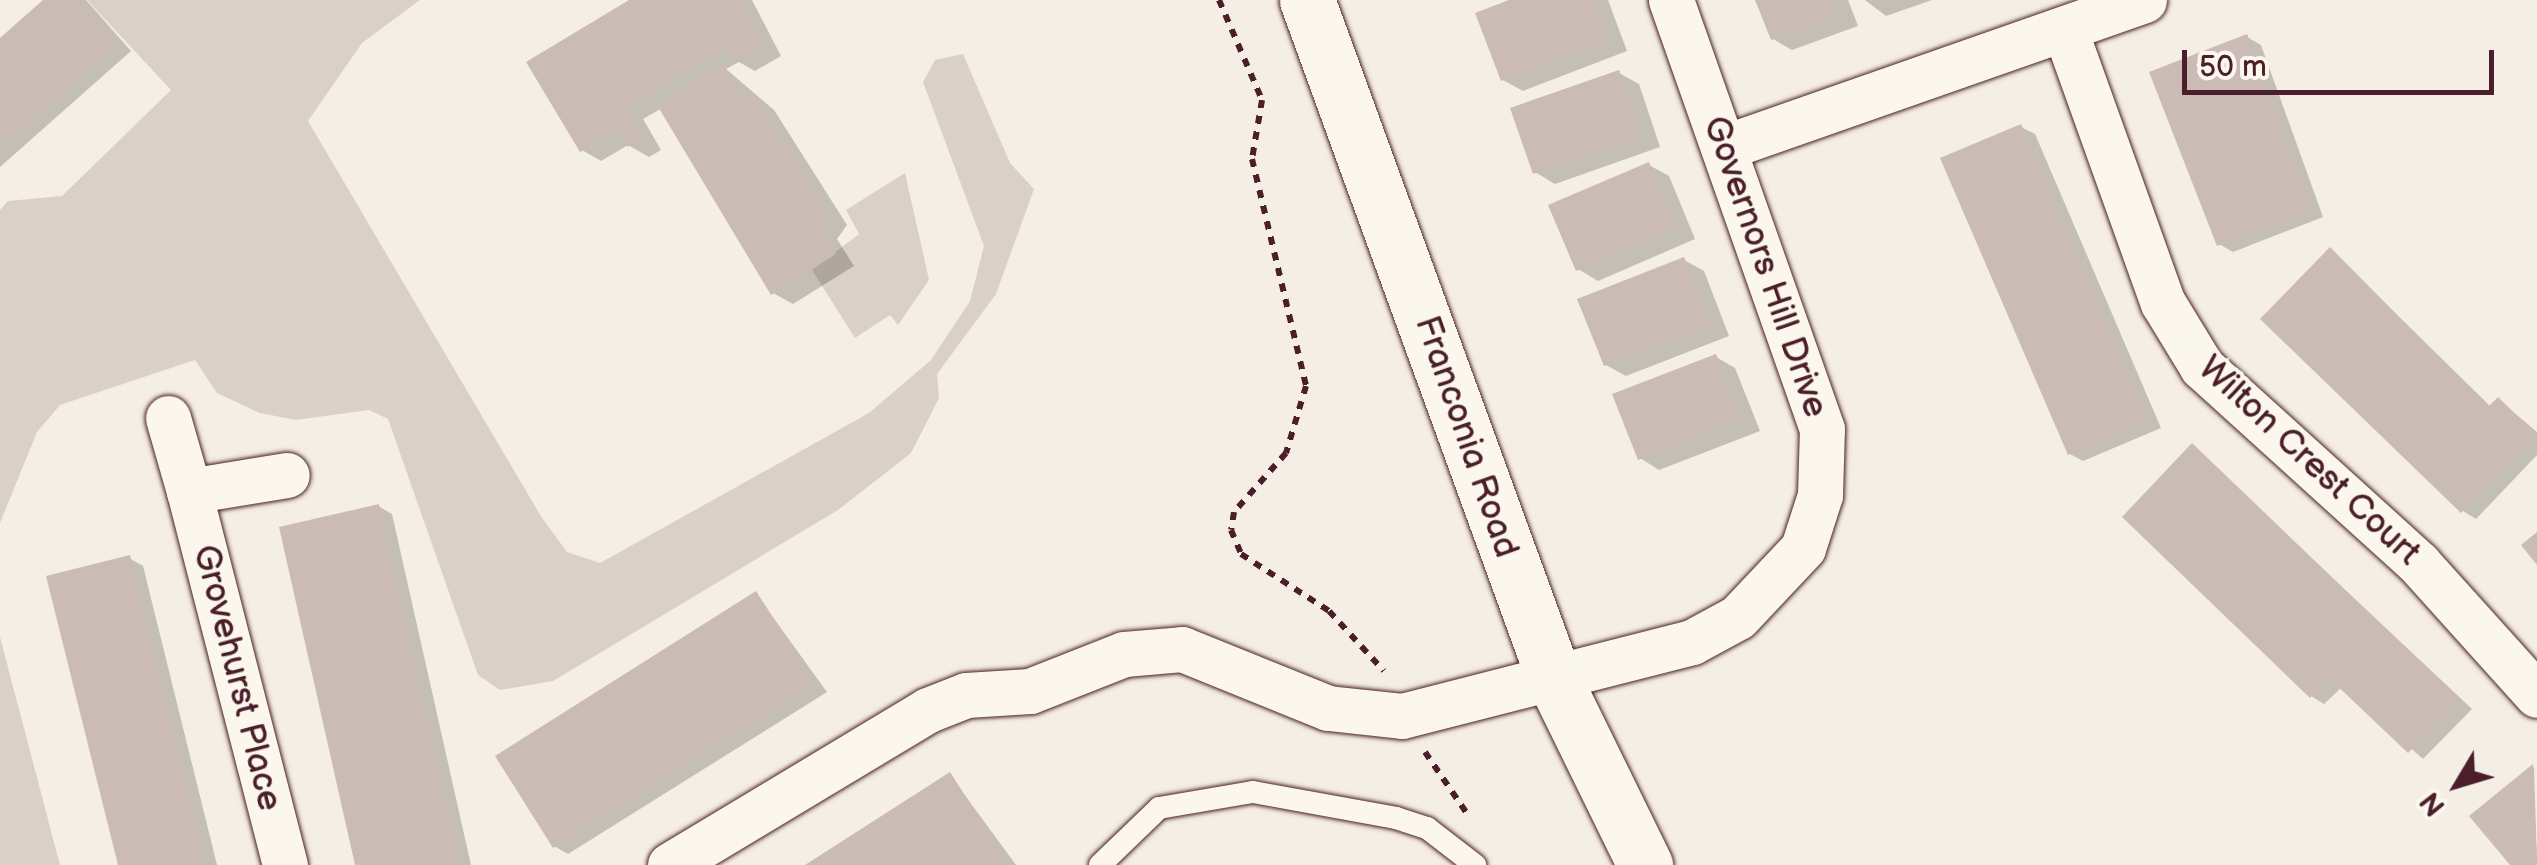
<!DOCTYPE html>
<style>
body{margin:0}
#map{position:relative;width:2537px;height:865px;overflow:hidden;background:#f4eee4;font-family:"Balsamiq Sans",sans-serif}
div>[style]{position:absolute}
.green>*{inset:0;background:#dbd0c9}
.shadow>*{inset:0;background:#0003}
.building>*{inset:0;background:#cabbb6}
.path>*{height:6px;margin-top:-3px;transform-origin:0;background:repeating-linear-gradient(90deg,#4a1f2b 0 8px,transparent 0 16px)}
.roads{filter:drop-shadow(0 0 2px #4a1f2b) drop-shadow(0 0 2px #4a1f2b)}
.service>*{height:22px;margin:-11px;padding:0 11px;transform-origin:11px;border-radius:11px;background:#fbf7ec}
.minor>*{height:45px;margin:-22.5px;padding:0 22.5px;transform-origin:22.5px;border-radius:22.5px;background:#fbf7ec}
.secondary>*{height:55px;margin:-27.5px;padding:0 27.5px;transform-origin:27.5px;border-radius:27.5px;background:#fbf7ec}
span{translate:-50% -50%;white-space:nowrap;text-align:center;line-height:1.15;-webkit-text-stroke:8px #fbf7ec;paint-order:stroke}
.street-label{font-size:35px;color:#4a1f2b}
.north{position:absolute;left:2407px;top:735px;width:100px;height:100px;-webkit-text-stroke:8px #fbf7ec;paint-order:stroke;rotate:232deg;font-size:28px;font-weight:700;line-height:40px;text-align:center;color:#4a1f2b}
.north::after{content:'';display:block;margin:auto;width:35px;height:45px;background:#4a1f2b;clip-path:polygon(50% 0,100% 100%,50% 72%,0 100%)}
.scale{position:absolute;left:2182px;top:50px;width:312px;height:45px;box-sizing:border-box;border:5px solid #4a1f2b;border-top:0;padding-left:12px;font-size:30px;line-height:35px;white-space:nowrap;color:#4a1f2b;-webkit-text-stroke:8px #fbf7ec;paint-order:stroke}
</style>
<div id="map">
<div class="green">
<i style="clip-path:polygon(87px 0,420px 0,362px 43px,308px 121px,542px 518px,567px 552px,600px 563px,869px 413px,931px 360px,970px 301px,984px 246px,923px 82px,935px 60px,963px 54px,1010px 163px,1034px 189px,996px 294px,937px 374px,939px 398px,911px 453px,838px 510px,553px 681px,500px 690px,478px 675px,388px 419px,369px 410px,296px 420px,260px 413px,217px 393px,195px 360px,60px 405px,37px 432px,0 523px,0 210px,8px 201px,62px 196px,171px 90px)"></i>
<i style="clip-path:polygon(905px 173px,929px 280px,898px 325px,890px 315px,855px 338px,812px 270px,859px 234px,846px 210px)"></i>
<i style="clip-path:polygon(0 637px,60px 865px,0 865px)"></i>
</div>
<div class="shadow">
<i style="clip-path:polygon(47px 0,86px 0,131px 51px,0 167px,0 41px)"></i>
<i style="clip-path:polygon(634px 0,752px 0,781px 56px,755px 71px,739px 62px,726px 69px,774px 110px,847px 225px,837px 239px,854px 266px,793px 304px,773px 293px,662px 108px,643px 119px,661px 150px,649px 157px,628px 145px,601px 161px,582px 150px)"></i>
<i style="clip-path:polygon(1516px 0,1608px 0,1627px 51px,1523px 91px,1503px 80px)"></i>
<i style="clip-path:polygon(1758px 0,1848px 0,1858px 26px,1792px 50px,1773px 39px)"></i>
<i style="clip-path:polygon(1865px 0,1932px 0,1886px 16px)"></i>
<i style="clip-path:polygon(2247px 37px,2261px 45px,2323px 217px,2233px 252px,2219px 244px)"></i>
<i style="clip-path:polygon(1619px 73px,1639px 84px,1660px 147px,1555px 184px,1535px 172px)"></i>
<i style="clip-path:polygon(2021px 127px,2035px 134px,2161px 428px,2083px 461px,2070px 454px)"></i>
<i style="clip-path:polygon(1649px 165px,1669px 176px,1695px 239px,1598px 281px,1578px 269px)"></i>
<i style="clip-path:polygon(2331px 250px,2491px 407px,2499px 400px,2537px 432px,2537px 455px,2476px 519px,2463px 511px)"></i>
<i style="clip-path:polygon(1684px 260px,1704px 271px,1729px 336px,1626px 376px,1606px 365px)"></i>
<i style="clip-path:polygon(1716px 357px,1735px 368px,1760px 431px,1659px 470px,1640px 458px)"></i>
<i style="clip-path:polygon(2193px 447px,2472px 709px,2423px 759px,2342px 687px,2324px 704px,2311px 696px)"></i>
<i style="clip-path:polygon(378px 506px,392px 514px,471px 865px,358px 865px)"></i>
<i style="clip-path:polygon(129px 558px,143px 566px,217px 865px,121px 865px)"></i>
<i style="clip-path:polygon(756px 594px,827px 692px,568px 854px,554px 846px)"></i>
<i style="clip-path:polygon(2534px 767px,2537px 865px,2513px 865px,2473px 816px)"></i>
<i style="clip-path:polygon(950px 775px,1016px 865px,809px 865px)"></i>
</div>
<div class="building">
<i style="clip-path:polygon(43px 0,82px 0,119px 43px,0 148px,0 38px)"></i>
<i style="clip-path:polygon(629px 0,745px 0,762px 44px,733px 61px,725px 48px,625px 108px,643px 138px,628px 147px,617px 129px,580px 152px,526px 62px)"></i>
<i style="clip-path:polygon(1509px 0,1594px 0,1609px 40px,1501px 81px,1475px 13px)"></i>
<i style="clip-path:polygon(1755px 0,1834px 0,1839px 15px,1771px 40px)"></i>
<i style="clip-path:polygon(2247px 34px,2311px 210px,2217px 246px,2149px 72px)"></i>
<i style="clip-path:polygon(723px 64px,745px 101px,755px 95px,829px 213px,819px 227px,836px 254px,771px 295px,657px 105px)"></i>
<i style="clip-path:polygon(1619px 70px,1642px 136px,1533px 174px,1510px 108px)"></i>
<i style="clip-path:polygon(2021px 124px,2149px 421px,2068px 455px,1940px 158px)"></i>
<i style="clip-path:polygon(1649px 162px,1677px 228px,1576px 271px,1548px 205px)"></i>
<i style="clip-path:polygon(2330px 247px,2488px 407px,2498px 397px,2537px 435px,2461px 513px,2260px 319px)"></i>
<i style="clip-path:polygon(1684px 257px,1711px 325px,1604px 366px,1577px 299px)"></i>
<i style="clip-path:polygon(1716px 354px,1741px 420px,1638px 460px,1612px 394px)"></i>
<i style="clip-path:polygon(2192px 443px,2460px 700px,2408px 753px,2329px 678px,2310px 698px,2122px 517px)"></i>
<i style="clip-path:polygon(379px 504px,460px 863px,453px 865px,355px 865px,279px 527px)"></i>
<i style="clip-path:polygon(2537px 532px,2537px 565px,2521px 545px)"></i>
<i style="clip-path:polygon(130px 555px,207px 865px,118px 865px,46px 576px)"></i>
<i style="clip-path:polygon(756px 591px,815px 683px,553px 848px,495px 756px)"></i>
<i style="clip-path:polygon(2533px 764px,2537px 865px,2510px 865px,2469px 816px)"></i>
<i style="clip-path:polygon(950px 772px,1007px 861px,805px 865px)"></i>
</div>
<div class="path">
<i style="left:1219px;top:0;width:109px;rotate:66.7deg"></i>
<i style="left:1262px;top:100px;width:60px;rotate:99.6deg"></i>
<i style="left:1252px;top:159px;width:233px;rotate:76.6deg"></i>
<i style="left:1306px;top:386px;width:70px;rotate:106.6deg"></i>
<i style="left:1286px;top:453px;width:79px;rotate:131.4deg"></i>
<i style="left:1234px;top:512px;width:18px;rotate:99deg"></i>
<i style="left:1231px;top:530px;width:26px;rotate:67deg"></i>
<i style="left:1241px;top:554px;width:105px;rotate:32.9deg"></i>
<i style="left:1329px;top:611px;width:81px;rotate:47.5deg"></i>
<i style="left:1425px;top:752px;width:76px;rotate:55.7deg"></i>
</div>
<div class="roads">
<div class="service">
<i style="left:1100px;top:865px;width:82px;rotate:-44deg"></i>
<i style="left:1159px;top:808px;width:95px;rotate:-9.7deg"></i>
<i style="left:1253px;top:792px;width:145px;rotate:10.3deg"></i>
<i style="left:1396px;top:818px;width:33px;rotate:18deg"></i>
<i style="left:1427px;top:828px;width:61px;rotate:37.6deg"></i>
</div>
<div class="minor">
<i style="left:2065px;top:30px;width:290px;rotate:70.3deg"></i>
<i style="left:2163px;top:303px;width:75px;rotate:58.6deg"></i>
<i style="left:2202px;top:367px;width:293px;rotate:42.2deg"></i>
<i style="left:2419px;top:564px;width:176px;rotate:48deg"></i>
<i style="left:1725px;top:147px;width:444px;rotate:-19.3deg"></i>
<i style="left:168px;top:418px;width:76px;rotate:74deg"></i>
<i style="left:285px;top:865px;width:386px;rotate:-104.4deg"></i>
<i style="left:189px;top:491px;width:99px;rotate:-9.3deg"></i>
<i style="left:670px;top:865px;width:301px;rotate:-31deg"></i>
<i style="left:928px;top:710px;width:41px;rotate:-21.5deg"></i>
<i style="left:966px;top:695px;width:64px;rotate:-3.6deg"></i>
<i style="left:1030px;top:691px;width:101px;rotate:-21.5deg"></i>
<i style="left:1124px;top:654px;width:58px;rotate:-4.9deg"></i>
<i style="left:1182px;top:649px;width:157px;rotate:22deg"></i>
<i style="left:1328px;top:708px;width:74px;rotate:6.2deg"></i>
<i style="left:1402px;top:716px;width:299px;rotate:-14.3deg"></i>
<i style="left:1692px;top:642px;width:52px;rotate:-28.5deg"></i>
<i style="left:1738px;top:617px;width:95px;rotate:-46.7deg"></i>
<i style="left:1803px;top:548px;width:56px;rotate:-72.2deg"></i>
<i style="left:1820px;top:495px;width:66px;rotate:-88.3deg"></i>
<i style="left:1822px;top:429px;width:455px;rotate:-109.4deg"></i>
</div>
<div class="secondary">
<i style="left:1307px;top:0;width:725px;rotate:69.99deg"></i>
<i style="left:1555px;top:681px;width:205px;rotate:63.9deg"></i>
</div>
</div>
<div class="street-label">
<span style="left:1765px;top:267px;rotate:71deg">Governors Hill Drive</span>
<span style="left:1466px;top:437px;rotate:71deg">Franconia Road</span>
<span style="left:2309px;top:461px;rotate:43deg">Wilton Crest Court</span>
<span style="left:237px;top:678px;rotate:76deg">Grovehurst Place</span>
</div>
<div class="north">N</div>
<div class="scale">50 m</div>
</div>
